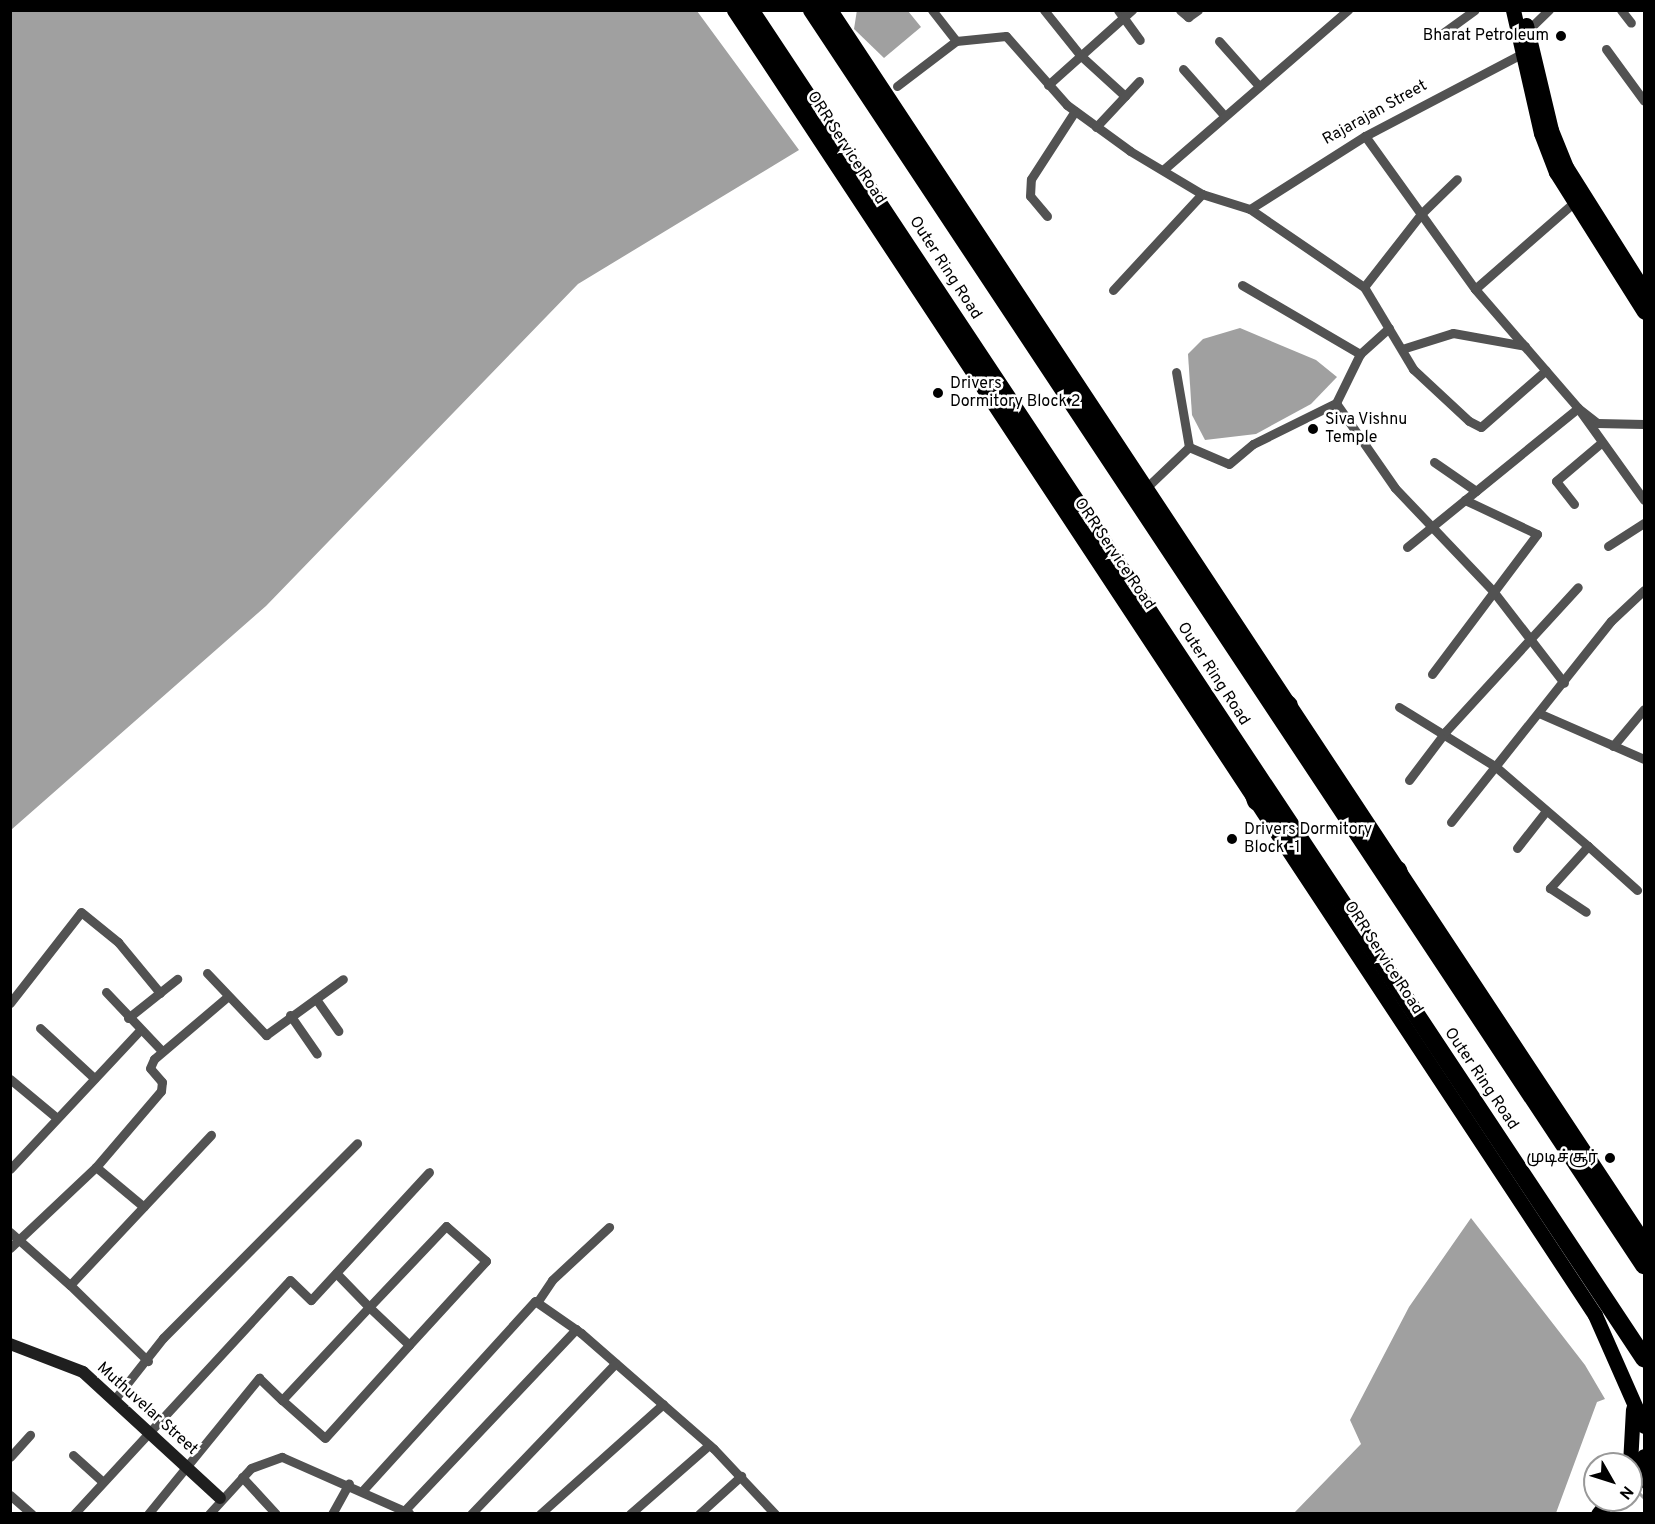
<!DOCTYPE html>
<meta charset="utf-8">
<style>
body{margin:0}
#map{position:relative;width:1655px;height:1524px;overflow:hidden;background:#fff;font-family:Overpass,"Noto Sans Tamil",sans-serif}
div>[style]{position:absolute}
.water>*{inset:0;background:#a0a0a0}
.stream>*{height:3px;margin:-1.5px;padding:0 1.5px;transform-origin:1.5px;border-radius:1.5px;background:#a0a0a0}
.street>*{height:9px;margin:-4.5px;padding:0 4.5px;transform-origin:4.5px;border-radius:4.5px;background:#525252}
.secondary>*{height:12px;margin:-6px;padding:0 6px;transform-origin:6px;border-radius:6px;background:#1f1f1f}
.primary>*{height:15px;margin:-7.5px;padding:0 7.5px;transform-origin:7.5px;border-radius:7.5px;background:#000}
.highway>*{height:18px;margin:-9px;padding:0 9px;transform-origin:9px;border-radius:9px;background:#000}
.dots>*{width:16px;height:16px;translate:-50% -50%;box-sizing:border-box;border:3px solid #fff;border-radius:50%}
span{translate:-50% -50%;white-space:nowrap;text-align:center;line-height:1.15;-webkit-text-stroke:5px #fff;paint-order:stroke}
.poi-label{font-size:16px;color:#000}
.right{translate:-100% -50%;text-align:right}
.left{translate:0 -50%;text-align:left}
.street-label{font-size:16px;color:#000}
.frame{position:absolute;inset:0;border:12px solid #000;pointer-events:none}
.north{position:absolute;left:1583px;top:1452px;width:60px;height:60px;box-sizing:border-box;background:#fff;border:2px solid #999;border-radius:50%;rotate:129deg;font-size:16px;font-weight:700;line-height:24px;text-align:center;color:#000}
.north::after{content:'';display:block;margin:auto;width:21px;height:27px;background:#000;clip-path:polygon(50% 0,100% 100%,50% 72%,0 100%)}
</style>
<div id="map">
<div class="water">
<i style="clip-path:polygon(11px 10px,697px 11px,799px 150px,578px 284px,266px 606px,11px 830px)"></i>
<i style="clip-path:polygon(857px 10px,908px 11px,921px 27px,884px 58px,854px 29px)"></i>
<i style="clip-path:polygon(1240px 328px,1316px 360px,1337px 377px,1311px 404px,1256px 434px,1205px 440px,1192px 415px,1188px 354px,1203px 339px)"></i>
<i style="clip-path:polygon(1471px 1218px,1585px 1365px,1605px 1399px,1597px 1402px,1556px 1513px,1294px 1513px,1361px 1444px,1350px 1420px,1409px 1307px)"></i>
</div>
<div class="stream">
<i style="left:1638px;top:1492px;width:8px;rotate:45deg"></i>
</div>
<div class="street">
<i style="left:932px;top:10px;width:39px;rotate:52deg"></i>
<i style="left:1044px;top:10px;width:58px;rotate:51.3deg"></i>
<i style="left:1080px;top:55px;width:61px;rotate:42.3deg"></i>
<i style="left:1118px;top:10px;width:37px;rotate:54deg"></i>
<i style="left:1180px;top:10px;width:11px;rotate:41deg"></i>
<i style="left:1188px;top:17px;width:12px;rotate:-35deg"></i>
<i style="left:1621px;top:10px;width:16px;rotate:52deg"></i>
<i style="left:1528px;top:30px;width:29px;rotate:-44deg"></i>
<i style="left:1443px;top:33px;width:39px;rotate:-36deg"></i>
<i style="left:1219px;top:41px;width:59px;rotate:48.4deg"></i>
<i style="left:1606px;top:49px;width:64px;rotate:53.8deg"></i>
<i style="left:1183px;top:69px;width:60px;rotate:48.4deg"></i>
<i style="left:1048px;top:85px;width:113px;rotate:-41.8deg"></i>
<i style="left:897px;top:86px;width:74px;rotate:-37.3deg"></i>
<i style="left:956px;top:41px;width:50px;rotate:-5.7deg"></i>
<i style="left:1006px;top:36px;width:92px;rotate:48.5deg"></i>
<i style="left:1067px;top:105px;width:78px;rotate:36.1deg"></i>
<i style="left:1130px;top:151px;width:84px;rotate:30.8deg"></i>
<i style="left:1202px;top:194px;width:50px;rotate:17.4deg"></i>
<i style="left:1250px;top:209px;width:138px;rotate:34.4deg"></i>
<i style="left:1364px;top:287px;width:96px;rotate:59.1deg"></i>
<i style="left:1413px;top:369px;width:76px;rotate:42.9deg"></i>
<i style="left:1469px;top:421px;width:13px;rotate:27deg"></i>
<i style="left:1481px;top:427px;width:86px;rotate:-41.2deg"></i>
<i style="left:1096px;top:127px;width:63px;rotate:-46.9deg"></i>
<i style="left:1365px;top:136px;width:188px;rotate:54.3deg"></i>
<i style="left:1475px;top:289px;width:157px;rotate:49.1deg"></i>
<i style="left:1578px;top:408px;width:24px;rotate:38deg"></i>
<i style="left:1597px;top:423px;width:47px;rotate:1.2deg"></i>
<i style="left:1163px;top:170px;width:245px;rotate:-40.9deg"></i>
<i style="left:1250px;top:209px;width:136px;rotate:-32.4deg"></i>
<i style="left:1365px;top:136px;width:176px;rotate:-27.7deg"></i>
<i style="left:1047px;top:216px;width:26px;rotate:-130deg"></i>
<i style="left:1030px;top:196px;width:17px;rotate:-87deg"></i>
<i style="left:1031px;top:179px;width:81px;rotate:-57.1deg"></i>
<i style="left:1242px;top:285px;width:137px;rotate:30.3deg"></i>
<i style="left:1360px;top:354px;width:55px;rotate:116.1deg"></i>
<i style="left:1336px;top:403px;width:103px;rotate:55.2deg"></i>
<i style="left:1395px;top:488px;width:142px;rotate:46.4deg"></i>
<i style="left:1493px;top:591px;width:116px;rotate:52.3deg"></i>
<i style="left:1364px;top:287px;width:93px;rotate:-52deg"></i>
<i style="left:1421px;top:214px;width:50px;rotate:-44.2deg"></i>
<i style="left:1475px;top:289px;width:129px;rotate:-41.2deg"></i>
<i style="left:1113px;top:290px;width:131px;rotate:-47.2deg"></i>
<i style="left:1402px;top:349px;width:53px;rotate:-17.4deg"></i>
<i style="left:1453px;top:333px;width:73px;rotate:10.2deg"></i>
<i style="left:1360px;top:354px;width:39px;rotate:-42deg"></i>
<i style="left:1189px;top:447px;width:43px;rotate:23deg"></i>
<i style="left:1229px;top:464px;width:31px;rotate:-40deg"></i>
<i style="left:1253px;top:444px;width:93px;rotate:-26.3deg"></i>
<i style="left:1434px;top:462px;width:51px;rotate:34.6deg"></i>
<i style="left:1146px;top:488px;width:59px;rotate:-43.6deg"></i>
<i style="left:1189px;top:447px;width:76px;rotate:-99.8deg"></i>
<i style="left:1574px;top:504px;width:29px;rotate:-128deg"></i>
<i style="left:1556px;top:481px;width:59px;rotate:-40.2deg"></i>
<i style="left:1608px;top:546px;width:43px;rotate:-32.6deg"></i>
<i style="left:1407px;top:547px;width:220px;rotate:-39.1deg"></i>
<i style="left:1578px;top:408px;width:113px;rotate:54.3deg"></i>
<i style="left:1432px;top:674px;width:175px;rotate:-53.1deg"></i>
<i style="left:1537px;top:534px;width:80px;rotate:-154.7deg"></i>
<i style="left:1399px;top:707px;width:114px;rotate:31.7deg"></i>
<i style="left:1496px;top:767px;width:121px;rotate:40.7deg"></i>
<i style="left:1588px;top:846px;width:57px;rotate:132.1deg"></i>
<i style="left:1550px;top:888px;width:43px;rotate:33.7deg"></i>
<i style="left:1541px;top:714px;width:112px;rotate:23.6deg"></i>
<i style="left:1613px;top:746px;width:48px;rotate:-50deg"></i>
<i style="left:1409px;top:780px;width:61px;rotate:-52.9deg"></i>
<i style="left:1446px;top:731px;width:195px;rotate:-47.5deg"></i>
<i style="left:1451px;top:822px;width:257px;rotate:-51.5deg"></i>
<i style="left:1611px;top:621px;width:45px;rotate:-43.2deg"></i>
<i style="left:1588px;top:846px;width:66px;rotate:41.9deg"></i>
<i style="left:1517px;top:848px;width:47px;rotate:-51.9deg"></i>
<i style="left:207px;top:973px;width:86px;rotate:46.4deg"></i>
<i style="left:266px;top:1035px;width:95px;rotate:-36deg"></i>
<i style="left:106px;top:992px;width:81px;rotate:46.5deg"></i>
<i style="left:316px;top:999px;width:39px;rotate:55deg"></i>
<i style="left:10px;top:1003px;width:115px;rotate:-52deg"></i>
<i style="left:81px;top:912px;width:48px;rotate:39deg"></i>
<i style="left:118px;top:942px;width:66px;rotate:50.5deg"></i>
<i style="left:290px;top:1015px;width:47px;rotate:55.3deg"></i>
<i style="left:128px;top:1018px;width:63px;rotate:-38.5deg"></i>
<i style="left:40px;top:1028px;width:74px;rotate:42.8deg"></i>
<i style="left:10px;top:1079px;width:61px;rotate:39.7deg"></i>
<i style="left:96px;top:1167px;width:62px;rotate:39.8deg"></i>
<i style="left:10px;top:1169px;width:189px;rotate:-46.9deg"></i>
<i style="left:10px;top:1232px;width:80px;rotate:41.5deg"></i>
<i style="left:70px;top:1285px;width:206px;rotate:-46.8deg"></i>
<i style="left:10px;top:1248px;width:118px;rotate:-43.3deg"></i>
<i style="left:96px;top:1167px;width:100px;rotate:-49.5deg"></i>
<i style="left:161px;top:1091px;width:9px;rotate:-84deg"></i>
<i style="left:162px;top:1082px;width:18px;rotate:-131deg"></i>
<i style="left:150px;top:1068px;width:10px;rotate:-66deg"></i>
<i style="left:154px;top:1059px;width:96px;rotate:-40.3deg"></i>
<i style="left:70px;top:1285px;width:109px;rotate:44.3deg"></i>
<i style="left:538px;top:1301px;width:25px;rotate:-56deg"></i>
<i style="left:552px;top:1280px;width:78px;rotate:-42.9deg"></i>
<i style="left:114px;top:1400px;width:79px;rotate:-51.7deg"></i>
<i style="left:163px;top:1338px;width:275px;rotate:-45.1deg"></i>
<i style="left:282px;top:1400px;width:57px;rotate:41.5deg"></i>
<i style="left:325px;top:1438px;width:125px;rotate:-47.9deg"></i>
<i style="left:409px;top:1345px;width:114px;rotate:-47.5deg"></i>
<i style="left:486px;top:1261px;width:53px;rotate:-138.8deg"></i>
<i style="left:446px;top:1226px;width:112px;rotate:133.5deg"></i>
<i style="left:369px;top:1307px;width:55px;rotate:43.5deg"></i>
<i style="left:73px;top:1455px;width:39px;rotate:42deg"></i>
<i style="left:10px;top:1457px;width:30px;rotate:-48deg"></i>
<i style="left:242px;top:1477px;width:50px;rotate:47.4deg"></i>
<i style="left:364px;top:1489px;width:254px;rotate:-47.7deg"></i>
<i style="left:535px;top:1301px;width:56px;rotate:34.8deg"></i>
<i style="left:581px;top:1333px;width:176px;rotate:41.1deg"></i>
<i style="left:714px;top:1449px;width:89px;rotate:46.8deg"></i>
<i style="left:10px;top:1495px;width:29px;rotate:41deg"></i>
<i style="left:405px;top:1510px;width:249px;rotate:-46.6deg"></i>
<i style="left:74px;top:1514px;width:318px;rotate:-47.3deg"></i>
<i style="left:290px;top:1280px;width:29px;rotate:44deg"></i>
<i style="left:311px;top:1300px;width:174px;rotate:-47.3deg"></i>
<i style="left:148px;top:1514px;width:176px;rotate:-50.8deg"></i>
<i style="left:259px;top:1378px;width:32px;rotate:44deg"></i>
<i style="left:282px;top:1400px;width:127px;rotate:-46.9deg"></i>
<i style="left:369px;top:1307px;width:47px;rotate:-134.1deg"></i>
<i style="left:209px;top:1514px;width:62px;rotate:-47.6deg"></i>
<i style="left:251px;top:1468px;width:33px;rotate:-20deg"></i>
<i style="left:282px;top:1457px;width:139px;rotate:23.8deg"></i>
<i style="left:332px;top:1514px;width:35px;rotate:-61deg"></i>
<i style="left:471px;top:1514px;width:209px;rotate:-46.2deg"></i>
<i style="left:540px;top:1514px;width:165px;rotate:-41.8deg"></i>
<i style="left:630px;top:1514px;width:105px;rotate:-41.1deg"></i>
<i style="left:699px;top:1514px;width:57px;rotate:-42.1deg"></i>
</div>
<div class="secondary">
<i style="left:10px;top:1344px;width:78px;rotate:21deg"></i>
<i style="left:83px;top:1372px;width:186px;rotate:42.6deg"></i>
</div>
<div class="primary">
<i style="left:734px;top:10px;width:1563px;rotate:56.58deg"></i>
<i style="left:1595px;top:1315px;width:121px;rotate:66.2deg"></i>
<i style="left:830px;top:10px;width:1477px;rotate:56.55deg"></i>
<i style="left:1513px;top:10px;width:126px;rotate:77.2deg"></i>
<i style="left:1541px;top:133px;width:42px;rotate:69deg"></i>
<i style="left:1556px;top:172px;width:165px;rotate:57.8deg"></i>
<i style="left:1526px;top:25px;width:108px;rotate:76.6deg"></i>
<i style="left:1551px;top:130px;width:40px;rotate:68deg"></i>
<i style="left:1566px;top:167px;width:146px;rotate:57.8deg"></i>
<i style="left:1630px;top:1464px;width:55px;rotate:-86.9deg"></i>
<i style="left:1631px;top:1473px;width:21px;rotate:-53deg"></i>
<i style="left:1631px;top:1489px;width:21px;rotate:-51deg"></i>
<i style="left:1598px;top:1514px;width:18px;rotate:-52deg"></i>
</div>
<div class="highway">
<i style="left:750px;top:10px;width:1618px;rotate:56.45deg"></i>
<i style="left:812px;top:10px;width:1506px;rotate:56.46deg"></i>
<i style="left:1265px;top:685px;width:31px;rotate:40deg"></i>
<i style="left:1246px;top:772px;width:31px;rotate:71deg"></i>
<i style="left:1398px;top:870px;width:30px;rotate:73deg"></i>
</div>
<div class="dots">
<i style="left:1561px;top:36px;background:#000"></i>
<i style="left:938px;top:393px;background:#000"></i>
<i style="left:1313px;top:429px;background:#000"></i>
<i style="left:1232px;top:839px;background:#000"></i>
<i style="left:1610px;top:1158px;background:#000"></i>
</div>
<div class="poi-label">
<span class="right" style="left:1549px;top:36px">Bharat Petroleum</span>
<span class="left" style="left:950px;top:393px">Drivers<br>Dormitory Block 2</span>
<span class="left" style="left:1325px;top:429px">Siva Vishnu<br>Temple</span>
<span class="left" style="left:1244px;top:839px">Drivers Dormitory<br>Block -1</span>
<span class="right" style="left:1598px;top:1158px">முடிச்சூர்</span>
</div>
<div class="street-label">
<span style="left:1375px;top:113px;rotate:-29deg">Rajarajan Street</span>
<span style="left:846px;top:148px;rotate:57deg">ORR Service Road</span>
<span style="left:945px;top:268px;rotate:57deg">Outer Ring Road</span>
<span style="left:1114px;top:554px;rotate:56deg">ORR Service Road</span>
<span style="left:1213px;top:674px;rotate:57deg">Outer Ring Road</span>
<span style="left:1383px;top:958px;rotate:57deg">ORR Service Road</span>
<span style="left:1481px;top:1079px;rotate:56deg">Outer Ring Road</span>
<span style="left:147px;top:1409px;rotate:42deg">Muthuvelar Street</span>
</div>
<div class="frame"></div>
<div class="north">N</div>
</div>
